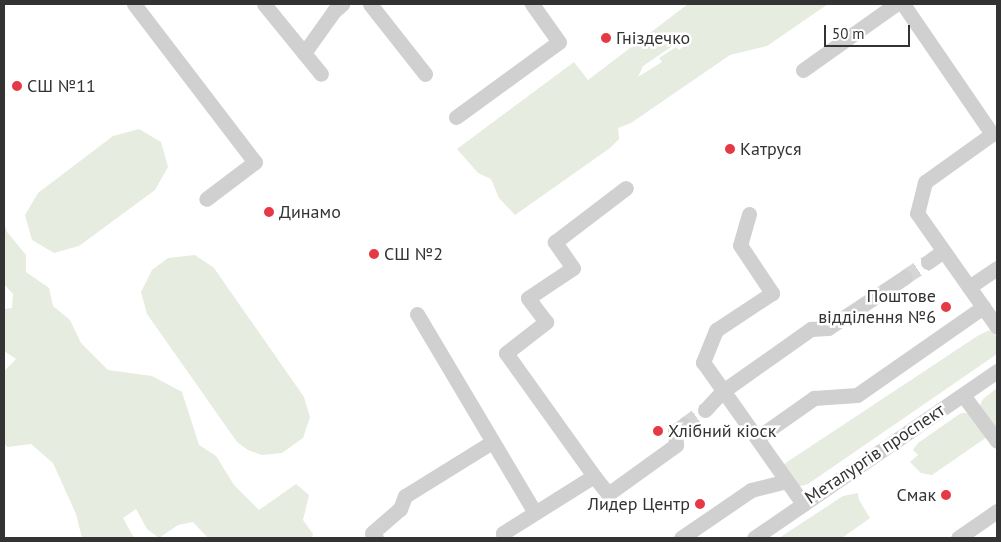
<!DOCTYPE html>
<meta charset="utf-8">
<style>
body{margin:0}
#map{position:relative;width:1001px;height:542px;overflow:hidden;background:#fff;font-family:"PT Sans",sans-serif}
div>[style]{position:absolute}
.green>*{inset:0;background:#e6ecdf}
.minor-tunnel>*{height:15px;margin-top:-7.5px;transform-origin:0;background:repeating-linear-gradient(90deg,#d6d6d6 0 15px,transparent 0 23px)}
.minor>*{height:15px;margin:-7.5px;padding:0 7.5px;transform-origin:7.5px;border-radius:7.5px;background:#d0d0d0}
.dots>*{width:14px;height:14px;translate:-50% -50%;box-sizing:border-box;border:2px solid #fff;border-radius:50%}
span{translate:-50% -50%;white-space:nowrap;text-align:center;line-height:1.15;-webkit-text-stroke:5px #fff;paint-order:stroke}
.poi-label{font-size:18px;color:#333}
.left{translate:0 -50%;text-align:left}
.right{translate:-100% -50%;text-align:right}
.street-label{font-size:18px;color:#333}
.frame{position:absolute;inset:0;border:5px solid #333;pointer-events:none}
.scale{position:absolute;left:824px;top:25px;width:86px;height:22px;box-sizing:border-box;border:2px solid #333;border-top:0;padding-left:6px;font-size:15px;line-height:18px;white-space:nowrap;color:#333;-webkit-text-stroke:4px #fff;paint-order:stroke}
</style>
<div id="map">
<div class="green">
<i style="clip-path:polygon(evenodd,688px 4px,828px 4px,767px 46px,730px 55px,631px 123px,618px 128px,619px 139px,610px 148px,515px 215px,499px 198px,491px 179px,478px 173px,457px 149px,574px 62px,588px 80px,688px 4px,674px 45px,685px 45px,679px 50px,676px 47px,659px 58px,662px 62px,638px 77px,643px 66px,674px 45px)"></i>
<i style="clip-path:polygon(139px 129px,161px 142px,168px 167px,155px 190px,79px 246px,54px 253px,32px 240px,25px 215px,38px 193px,113px 136px)"></i>
<i style="clip-path:polygon(4px 222px,7px 232px,26px 255px,26px 272px,49px 288px,53px 306px,70px 320px,81px 343px,108px 370px,152px 376px,182px 392px,199px 445px,216px 456px,234px 485px,259px 510px,296px 484px,309px 495px,303px 520px,313px 534px,312px 538px,208px 538px,193px 522px,178px 525px,159px 538px,147px 529px,136px 509px,123px 518px,134px 538px,82px 538px,76px 514px,53px 463px,31px 444px,7px 447px,4px 442px,4px 371px,16px 359px,4px 351px,4px 309px,12px 308px,13px 294px,4px 284px)"></i>
<i style="clip-path:polygon(195px 255px,214px 268px,304px 397px,310px 417px,303px 438px,282px 453px,262px 455px,248px 450px,237px 442px,147px 314px,141px 292px,152px 270px,168px 258px)"></i>
<i style="clip-path:polygon(990px 330px,997px 337px,997px 354px,808px 484px,797px 487px,781px 466px,979px 335px)"></i>
<i style="clip-path:polygon(997px 388px,997px 430px,985px 416px,980px 405px,983px 399px)"></i>
<i style="clip-path:polygon(961px 413px,967px 413px,973px 418px,987px 437px,932px 475px,921px 473px,910px 462px,918px 455px,913px 450px,918px 443px)"></i>
<i style="clip-path:polygon(858px 493px,859px 500px,870px 518px,842px 538px,779px 538px,843px 496px)"></i>
</div>
<div class="minor-tunnel">
<i style="left:905px;top:277px;width:27px;rotate:-33deg"></i>
<i style="left:684px;top:425px;width:26px;rotate:-36deg"></i>
</div>
<div class="minor">
<i style="left:134px;top:4px;width:199px;rotate:52.6deg"></i>
<i style="left:255px;top:162px;width:61px;rotate:142.9deg"></i>
<i style="left:264px;top:4px;width:90px;rotate:50.8deg"></i>
<i style="left:370px;top:4px;width:89px;rotate:51.8deg"></i>
<i style="left:903px;top:4px;width:158px;rotate:55.6deg"></i>
<i style="left:992px;top:134px;width:82px;rotate:144.4deg"></i>
<i style="left:925px;top:182px;width:32px;rotate:104deg"></i>
<i style="left:917px;top:213px;width:139px;rotate:54.9deg"></i>
<i style="left:304px;top:53px;width:52px;rotate:-54.5deg"></i>
<i style="left:334px;top:11px;width:11px;rotate:-41deg"></i>
<i style="left:803px;top:70px;width:114px;rotate:-35.4deg"></i>
<i style="left:456px;top:117px;width:127px;rotate:-36.1deg"></i>
<i style="left:559px;top:42px;width:47px;rotate:-125.4deg"></i>
<i style="left:749px;top:214px;width:32px;rotate:106deg"></i>
<i style="left:740px;top:245px;width:58px;rotate:56.3deg"></i>
<i style="left:772px;top:293px;width:67px;rotate:146.5deg"></i>
<i style="left:716px;top:330px;width:35px;rotate:112deg"></i>
<i style="left:703px;top:362px;width:174px;rotate:54.8deg"></i>
<i style="left:928px;top:262px;width:19px;rotate:-36deg"></i>
<i style="left:969px;top:287px;width:34px;rotate:-34deg"></i>
<i style="left:417px;top:314px;width:231px;rotate:59.3deg"></i>
<i style="left:963px;top:395px;width:57px;rotate:53.5deg"></i>
<i style="left:705px;top:410px;width:26px;rotate:-47deg"></i>
<i style="left:723px;top:391px;width:108px;rotate:-35.2deg"></i>
<i style="left:811px;top:329px;width:17px;rotate:-3deg"></i>
<i style="left:828px;top:328px;width:92px;rotate:-33.5deg"></i>
<i style="left:757px;top:438px;width:70px;rotate:-35.1deg"></i>
<i style="left:814px;top:398px;width:43px;rotate:-4deg"></i>
<i style="left:857px;top:395px;width:154px;rotate:-34.9deg"></i>
<i style="left:594px;top:476px;width:151px;rotate:-125.6deg"></i>
<i style="left:506px;top:353px;width:51px;rotate:-37.8deg"></i>
<i style="left:546px;top:322px;width:30px;rotate:-127deg"></i>
<i style="left:528px;top:298px;width:54px;rotate:-33.7deg"></i>
<i style="left:573px;top:268px;width:32px;rotate:-125deg"></i>
<i style="left:555px;top:242px;width:89px;rotate:-37.3deg"></i>
<i style="left:376px;top:538px;width:6px;rotate:-129deg"></i>
<i style="left:372px;top:533px;width:37px;rotate:-41deg"></i>
<i style="left:400px;top:509px;width:14px;rotate:-69deg"></i>
<i style="left:405px;top:496px;width:102px;rotate:-31.8deg"></i>
<i style="left:504px;top:538px;width:5px;rotate:-101deg"></i>
<i style="left:503px;top:533px;width:107px;rotate:-32.1deg"></i>
<i style="left:594px;top:476px;width:23px;rotate:52deg"></i>
<i style="left:608px;top:494px;width:84px;rotate:-35.8deg"></i>
<i style="left:676px;top:445px;width:14px;rotate:-94deg"></i>
<i style="left:675px;top:431px;width:11px;rotate:-34deg"></i>
<i style="left:681px;top:538px;width:85px;rotate:-34.4deg"></i>
<i style="left:751px;top:490px;width:37px;rotate:-14deg"></i>
<i style="left:754px;top:538px;width:295px;rotate:-34.5deg"></i>
<i style="left:958px;top:538px;width:47px;rotate:-34.7deg"></i>
</div>
<div class="dots">
<i style="left:606px;top:38px;background:#e63946"></i>
<i style="left:17px;top:86px;background:#e63946"></i>
<i style="left:730px;top:149px;background:#e63946"></i>
<i style="left:269px;top:212px;background:#e63946"></i>
<i style="left:374px;top:254px;background:#e63946"></i>
<i style="left:946px;top:307px;background:#e63946"></i>
<i style="left:658px;top:431px;background:#e63946"></i>
<i style="left:946px;top:495px;background:#e63946"></i>
<i style="left:700px;top:504px;background:#e63946"></i>
</div>
<div class="poi-label">
<span class="left" style="left:616px;top:38px">Гніздечко</span>
<span class="left" style="left:27px;top:86px">СШ №11</span>
<span class="left" style="left:740px;top:149px">Катруся</span>
<span class="left" style="left:279px;top:212px">Динамо</span>
<span class="left" style="left:384px;top:254px">СШ №2</span>
<span class="right" style="left:936px;top:307px">Поштове<br>відділення №6</span>
<span class="left" style="left:668px;top:431px">Хлібний кіоск</span>
<span class="right" style="left:936px;top:495px">Смак</span>
<span class="right" style="left:690px;top:504px">Лидер Центр</span>
</div>
<div class="street-label">
<span style="left:875px;top:454px;rotate:-34deg">Металургів проспект</span>
</div>
<div class="frame"></div>
<div class="scale">50 m</div>
</div>
